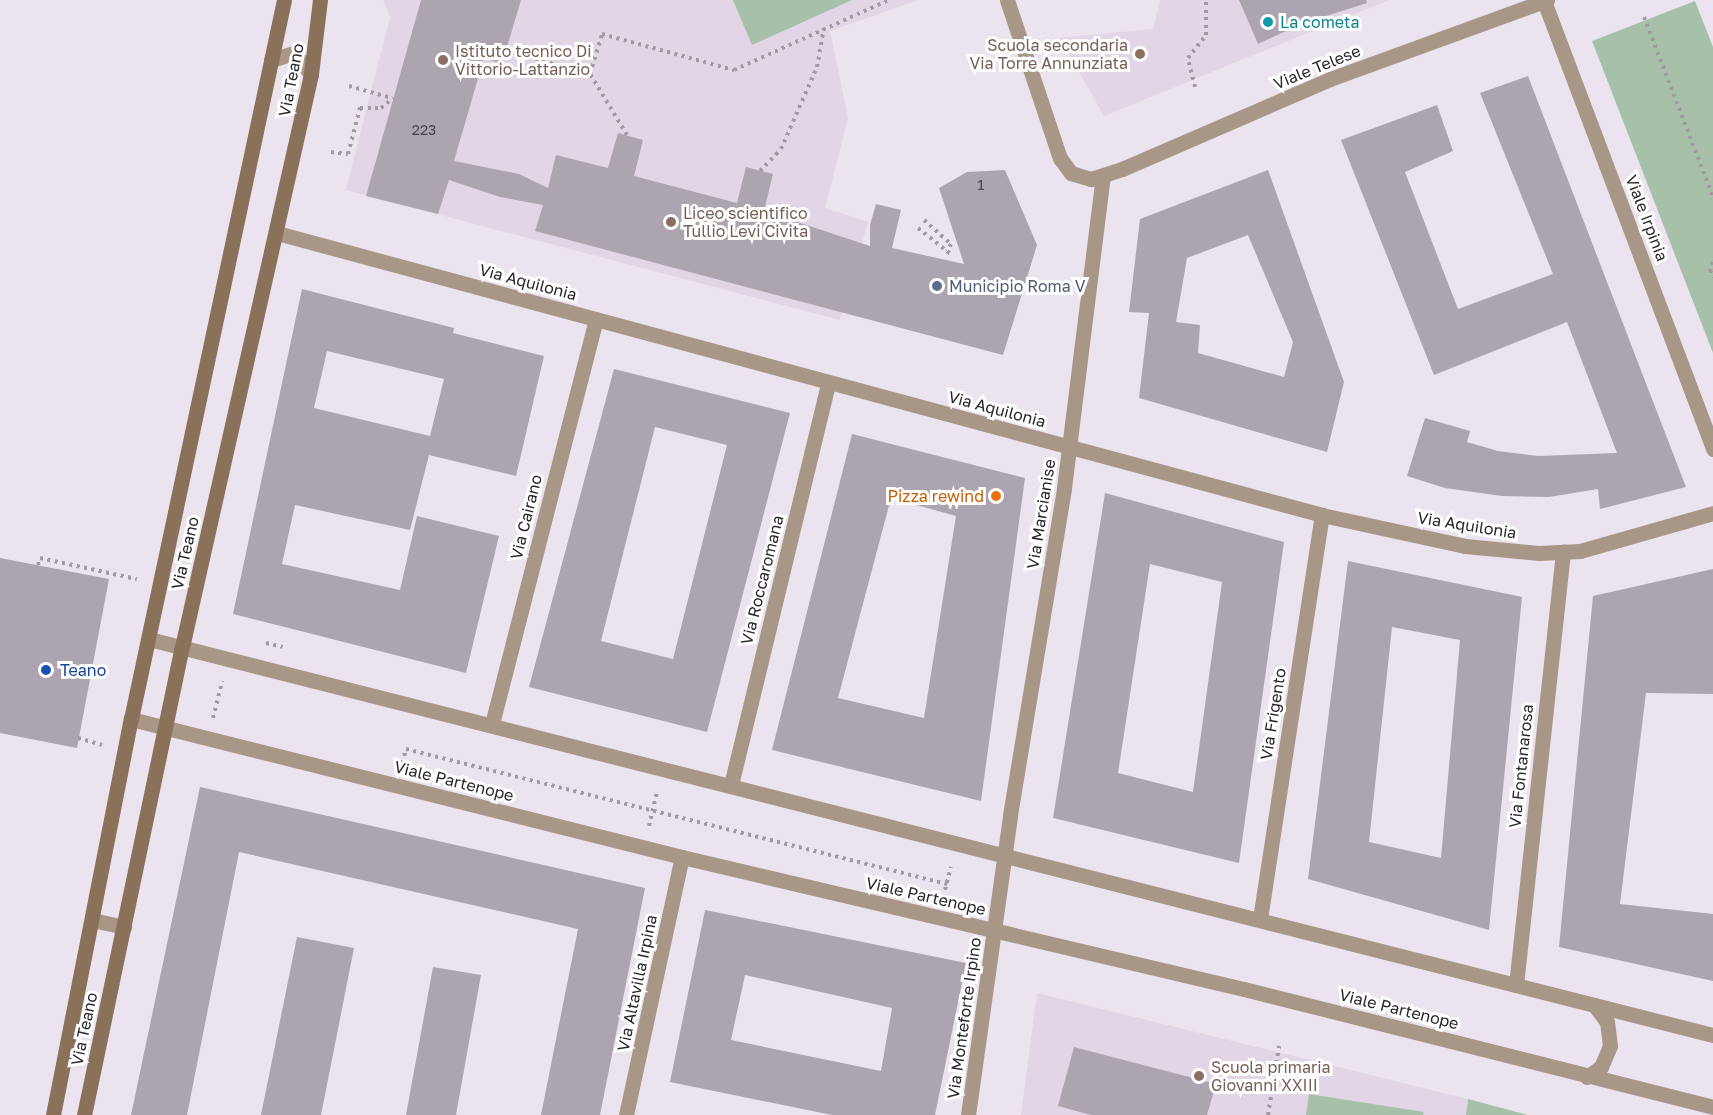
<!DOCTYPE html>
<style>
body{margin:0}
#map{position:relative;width:1713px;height:1115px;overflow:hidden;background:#ebe3ee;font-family:"Golos Text",sans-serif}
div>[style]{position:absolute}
.built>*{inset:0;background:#e1d5e6}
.green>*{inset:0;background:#a7c0a9}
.building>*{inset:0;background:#aca5af}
.path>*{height:4px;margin-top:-2px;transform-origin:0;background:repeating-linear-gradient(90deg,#a09aa3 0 3px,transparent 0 7.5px)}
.street>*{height:15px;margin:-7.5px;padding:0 7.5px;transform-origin:7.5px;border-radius:7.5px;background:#a89787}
.secondary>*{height:15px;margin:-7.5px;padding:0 7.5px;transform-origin:7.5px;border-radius:7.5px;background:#8a715a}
.dots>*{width:16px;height:16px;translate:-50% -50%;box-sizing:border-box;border:3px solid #fff;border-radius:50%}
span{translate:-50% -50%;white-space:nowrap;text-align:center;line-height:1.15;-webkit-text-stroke:6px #fff;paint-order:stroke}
.number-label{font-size:14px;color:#49464b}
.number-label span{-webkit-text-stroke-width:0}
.culture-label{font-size:16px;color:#0d838f}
.left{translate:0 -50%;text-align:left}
.education-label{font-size:16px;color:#785e54}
.right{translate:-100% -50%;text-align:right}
.street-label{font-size:16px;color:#28262a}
.service-label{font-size:16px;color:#4e5e75}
.food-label{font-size:16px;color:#c56008}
.transit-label{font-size:16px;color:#164399}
</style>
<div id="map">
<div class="built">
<i style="clip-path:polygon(383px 0,918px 0,830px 31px,848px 118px,825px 208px,868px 222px,840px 320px,346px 190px,390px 17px)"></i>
<i style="clip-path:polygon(1160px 0,1389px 0,1104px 116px,1060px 38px,1153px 29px)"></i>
<i style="clip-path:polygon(1037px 993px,1468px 1099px,1466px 1115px,1021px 1115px)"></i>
</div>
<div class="green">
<i style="clip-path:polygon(733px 0,852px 0,752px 45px)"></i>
<i style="clip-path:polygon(1695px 1px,1713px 47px,1713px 353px,1592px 41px)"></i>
<i style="clip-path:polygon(1309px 1094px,1424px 1112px,1423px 1115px,1306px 1115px)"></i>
<i style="clip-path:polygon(1468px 1099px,1528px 1115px,1466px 1115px)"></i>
</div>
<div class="building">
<i style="clip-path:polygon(421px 0,521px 0,502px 64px,484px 58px,454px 161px,519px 174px,548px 188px,556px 155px,608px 168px,618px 133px,643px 140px,634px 176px,737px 203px,746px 167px,773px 174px,764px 211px,870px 246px,870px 225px,876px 204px,901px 210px,892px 248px,964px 264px,939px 188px,967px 172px,1005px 170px,1037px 245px,1003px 355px,535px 231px,543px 205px,500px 197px,449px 180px,438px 214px,366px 196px)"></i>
<i style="clip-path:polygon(1239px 0,1366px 0,1367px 3px,1301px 24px,1258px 44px)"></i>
<i style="clip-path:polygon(1528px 76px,1642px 373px,1686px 487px,1600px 509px,1598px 489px,1549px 497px,1502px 496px,1445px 488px,1407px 476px,1425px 418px,1470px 431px,1467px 442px,1498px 451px,1538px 456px,1617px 453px,1567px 322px,1434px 375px,1341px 140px,1437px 105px,1453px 151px,1405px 172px,1458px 309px,1553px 274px,1480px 93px)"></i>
<i style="clip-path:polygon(evenodd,1268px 170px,1344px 382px,1327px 452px,1139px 398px,1149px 313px,1129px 312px,1140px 219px,1268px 170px,1248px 235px,1293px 342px,1284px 377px,1198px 353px,1200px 325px,1176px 322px,1187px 258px,1248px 235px)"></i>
<i style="clip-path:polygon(evenodd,302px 289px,454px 328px,453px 333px,544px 356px,516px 476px,429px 455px,410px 530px,295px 505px,282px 564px,400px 590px,417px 516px,499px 536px,466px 673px,233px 614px,302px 289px,327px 351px,444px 379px,430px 436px,314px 408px,327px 351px)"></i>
<i style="clip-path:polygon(evenodd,614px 369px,790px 413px,707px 732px,529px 687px,614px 369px,655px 427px,727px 445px,673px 659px,601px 641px,655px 427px)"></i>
<i style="clip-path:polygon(evenodd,852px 434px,1025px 478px,981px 801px,772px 750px,852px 434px,891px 498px,956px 516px,924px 718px,838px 698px,891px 498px)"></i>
<i style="clip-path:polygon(evenodd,1105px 493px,1284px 542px,1239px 863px,1053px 818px,1105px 493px,1150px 564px,1222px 582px,1193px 792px,1118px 773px,1150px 564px)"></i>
<i style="clip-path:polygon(0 558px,109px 579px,77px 748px,0 733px)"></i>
<i style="clip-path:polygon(evenodd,1348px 561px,1522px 597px,1489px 930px,1308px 879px,1348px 561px,1392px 627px,1460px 640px,1441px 858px,1369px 842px,1392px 627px)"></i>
<i style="clip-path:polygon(1713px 569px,1713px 694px,1646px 693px,1620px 904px,1713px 914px,1713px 981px,1559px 947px,1593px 596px)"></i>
<i style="clip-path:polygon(200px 787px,645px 888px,600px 1115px,541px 1115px,578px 929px,239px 852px,187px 1115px,131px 1115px)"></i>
<i style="clip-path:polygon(evenodd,705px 910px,966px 963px,935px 1115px,832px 1115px,670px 1082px,705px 910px,745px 975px,892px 1008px,881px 1071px,731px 1040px,745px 975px)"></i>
<i style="clip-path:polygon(297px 937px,354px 948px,321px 1115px,261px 1115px)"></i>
<i style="clip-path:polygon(433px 967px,481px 975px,456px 1115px,406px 1115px)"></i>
<i style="clip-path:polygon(1074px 1047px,1216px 1084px,1207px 1115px,1091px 1115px,1058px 1106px)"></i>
</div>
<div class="path">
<i style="left:1644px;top:17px;width:193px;rotate:69deg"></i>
<i style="left:506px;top:51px;width:87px;rotate:15.3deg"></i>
<i style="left:349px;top:86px;width:45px;rotate:15.6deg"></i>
<i style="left:1195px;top:87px;width:30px;rotate:-104deg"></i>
<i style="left:1188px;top:58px;width:29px;rotate:-52deg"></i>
<i style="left:1206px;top:35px;width:35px;rotate:-90deg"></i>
<i style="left:627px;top:135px;width:71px;rotate:-121.2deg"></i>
<i style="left:590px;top:74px;width:42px;rotate:-73.3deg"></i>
<i style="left:602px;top:34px;width:137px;rotate:15.3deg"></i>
<i style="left:734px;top:70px;width:170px;rotate:-24.3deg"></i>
<i style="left:331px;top:152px;width:17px;rotate:7deg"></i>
<i style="left:348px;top:154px;width:48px;rotate:-75.4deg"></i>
<i style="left:360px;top:108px;width:21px"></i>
<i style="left:381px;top:108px;width:16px;rotate:-40deg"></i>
<i style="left:760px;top:171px;width:30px;rotate:-46deg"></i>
<i style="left:781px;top:149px;width:90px;rotate:-66.3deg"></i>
<i style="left:817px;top:67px;width:39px;rotate:-80deg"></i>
<i style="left:924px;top:220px;width:36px;rotate:42deg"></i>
<i style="left:951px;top:244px;width:8px;rotate:120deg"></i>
<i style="left:918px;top:228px;width:43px;rotate:38.5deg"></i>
<i style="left:1713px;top:262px;width:9px;rotate:111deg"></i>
<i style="left:1710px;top:270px;width:8px;rotate:67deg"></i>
<i style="left:38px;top:565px;width:7px;rotate:-74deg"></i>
<i style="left:40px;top:558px;width:99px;rotate:12.2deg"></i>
<i style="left:266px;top:643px;width:17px;rotate:13deg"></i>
<i style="left:213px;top:718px;width:38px;rotate:-76deg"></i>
<i style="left:78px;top:738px;width:25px;rotate:16deg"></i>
<i style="left:402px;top:763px;width:15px;rotate:-74deg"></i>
<i style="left:406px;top:749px;width:558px;rotate:14.01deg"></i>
<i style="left:649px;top:826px;width:35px;rotate:-77deg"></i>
<i style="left:943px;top:897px;width:31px;rotate:-75deg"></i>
<i style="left:1268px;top:1115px;width:70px;rotate:-80.9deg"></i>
</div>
<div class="street">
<i style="left:1007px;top:0;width:167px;rotate:71.5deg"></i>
<i style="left:1060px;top:158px;width:19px;rotate:54deg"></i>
<i style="left:1071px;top:173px;width:21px;rotate:17deg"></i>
<i style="left:1091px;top:179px;width:33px;rotate:-18deg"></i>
<i style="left:1122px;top:169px;width:227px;rotate:-23.4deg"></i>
<i style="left:1330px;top:79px;width:231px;rotate:-20deg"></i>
<i style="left:1544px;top:1px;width:479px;rotate:69.3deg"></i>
<i style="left:271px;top:60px;width:24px;rotate:-17deg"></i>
<i style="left:294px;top:53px;width:27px;rotate:51deg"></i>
<i style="left:277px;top:233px;width:1082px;rotate:15.1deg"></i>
<i style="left:1322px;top:515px;width:146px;rotate:12.2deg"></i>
<i style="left:1465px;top:546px;width:74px;rotate:5.4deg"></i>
<i style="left:1539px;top:553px;width:41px;rotate:-2.8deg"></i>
<i style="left:1580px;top:551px;width:138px;rotate:-15.9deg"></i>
<i style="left:149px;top:639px;width:1613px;rotate:14.21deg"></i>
<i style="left:131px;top:719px;width:568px;rotate:14.06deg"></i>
<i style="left:682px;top:857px;width:577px;rotate:13.22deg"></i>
<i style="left:1244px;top:989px;width:484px;rotate:14.1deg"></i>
<i style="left:492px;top:724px;width:418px;rotate:-75.6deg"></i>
<i style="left:731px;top:785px;width:414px;rotate:-76.4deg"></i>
<i style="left:1260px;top:919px;width:409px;rotate:-81.3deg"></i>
<i style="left:92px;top:920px;width:33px;rotate:12deg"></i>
<i style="left:1516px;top:985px;width:436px;rotate:-83.8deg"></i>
<i style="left:1587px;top:1077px;width:17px;rotate:-36deg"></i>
<i style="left:1601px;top:1067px;width:23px;rotate:-67deg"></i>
<i style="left:1610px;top:1046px;width:24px;rotate:-97deg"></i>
<i style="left:1607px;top:1022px;width:21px;rotate:-127deg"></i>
<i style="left:626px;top:1115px;width:264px;rotate:-77.8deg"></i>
<i style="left:968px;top:1115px;width:303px;rotate:-82deg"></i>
<i style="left:1010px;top:815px;width:331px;rotate:-80.6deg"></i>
<i style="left:1064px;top:488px;width:313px;rotate:-82.9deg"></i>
</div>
<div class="secondary">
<i style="left:53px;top:1115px;width:404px;rotate:-78.9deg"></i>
<i style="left:131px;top:719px;width:735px;rotate:-77.99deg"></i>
<i style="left:84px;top:1115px;width:478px;rotate:-78.2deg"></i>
<i style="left:182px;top:647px;width:587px;rotate:-77.31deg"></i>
<i style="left:311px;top:74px;width:75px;rotate:-83.1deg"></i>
</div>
<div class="dots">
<i style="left:1268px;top:22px;background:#0f9aa8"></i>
<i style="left:1140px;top:54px;background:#8d6e63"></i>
<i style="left:443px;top:60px;background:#8d6e63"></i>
<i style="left:671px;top:222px;background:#8d6e63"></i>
<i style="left:937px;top:286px;background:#5c6f8a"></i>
<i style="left:996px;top:496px;background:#e8710a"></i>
<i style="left:46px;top:670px;background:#1a4fb4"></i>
<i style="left:1199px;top:1076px;background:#8d6e63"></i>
</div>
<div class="number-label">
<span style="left:424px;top:130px">223</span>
<span style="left:981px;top:185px">1</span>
</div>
<div class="culture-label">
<span class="left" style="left:1280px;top:22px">La cometa</span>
</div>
<div class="education-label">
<span class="right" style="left:1128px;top:54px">Scuola secondaria<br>Via Torre Annunziata</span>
<span class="left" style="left:455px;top:60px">Istituto tecnico Di<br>Vittorio-Lattanzio</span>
<span class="left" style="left:683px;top:222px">Liceo scientifico<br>Tullio Levi Civita</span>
<span class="left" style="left:1211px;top:1076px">Scuola primaria<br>Giovanni XXIII</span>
</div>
<div class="street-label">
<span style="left:1317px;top:67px;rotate:-22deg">Viale Telese</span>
<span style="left:291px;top:80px;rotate:-79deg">Via Teano</span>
<span style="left:1647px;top:218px;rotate:69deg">Viale Irpinia</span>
<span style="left:528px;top:282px;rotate:15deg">Via Aquilonia</span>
<span style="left:997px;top:409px;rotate:15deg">Via Aquilonia</span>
<span style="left:1041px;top:514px;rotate:-81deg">Via Marcianise</span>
<span style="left:526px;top:517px;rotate:-76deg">Via Cairano</span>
<span style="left:1467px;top:525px;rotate:9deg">Via Aquilonia</span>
<span style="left:185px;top:553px;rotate:-77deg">Via Teano</span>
<span style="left:762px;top:580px;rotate:-76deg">Via Roccaromana</span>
<span style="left:1273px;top:714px;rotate:-81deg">Via Frigento</span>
<span style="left:1521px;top:766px;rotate:-84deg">Via Fontanarosa</span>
<span style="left:454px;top:781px;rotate:14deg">Viale Partenope</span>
<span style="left:926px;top:896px;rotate:13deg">Viale Partenope</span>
<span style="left:637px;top:983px;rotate:-78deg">Via Altavilla Irpina</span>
<span style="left:1399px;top:1009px;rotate:14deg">Viale Partenope</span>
<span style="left:964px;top:1018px;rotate:-82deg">Via Monteforte Irpino</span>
<span style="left:84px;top:1029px;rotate:-78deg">Via Teano</span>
</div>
<div class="service-label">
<span class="left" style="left:949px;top:286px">Municipio Roma V</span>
</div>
<div class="food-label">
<span class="right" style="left:984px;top:496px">Pizza rewind</span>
</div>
<div class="transit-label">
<span class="left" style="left:60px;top:670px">Teano</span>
</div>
</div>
